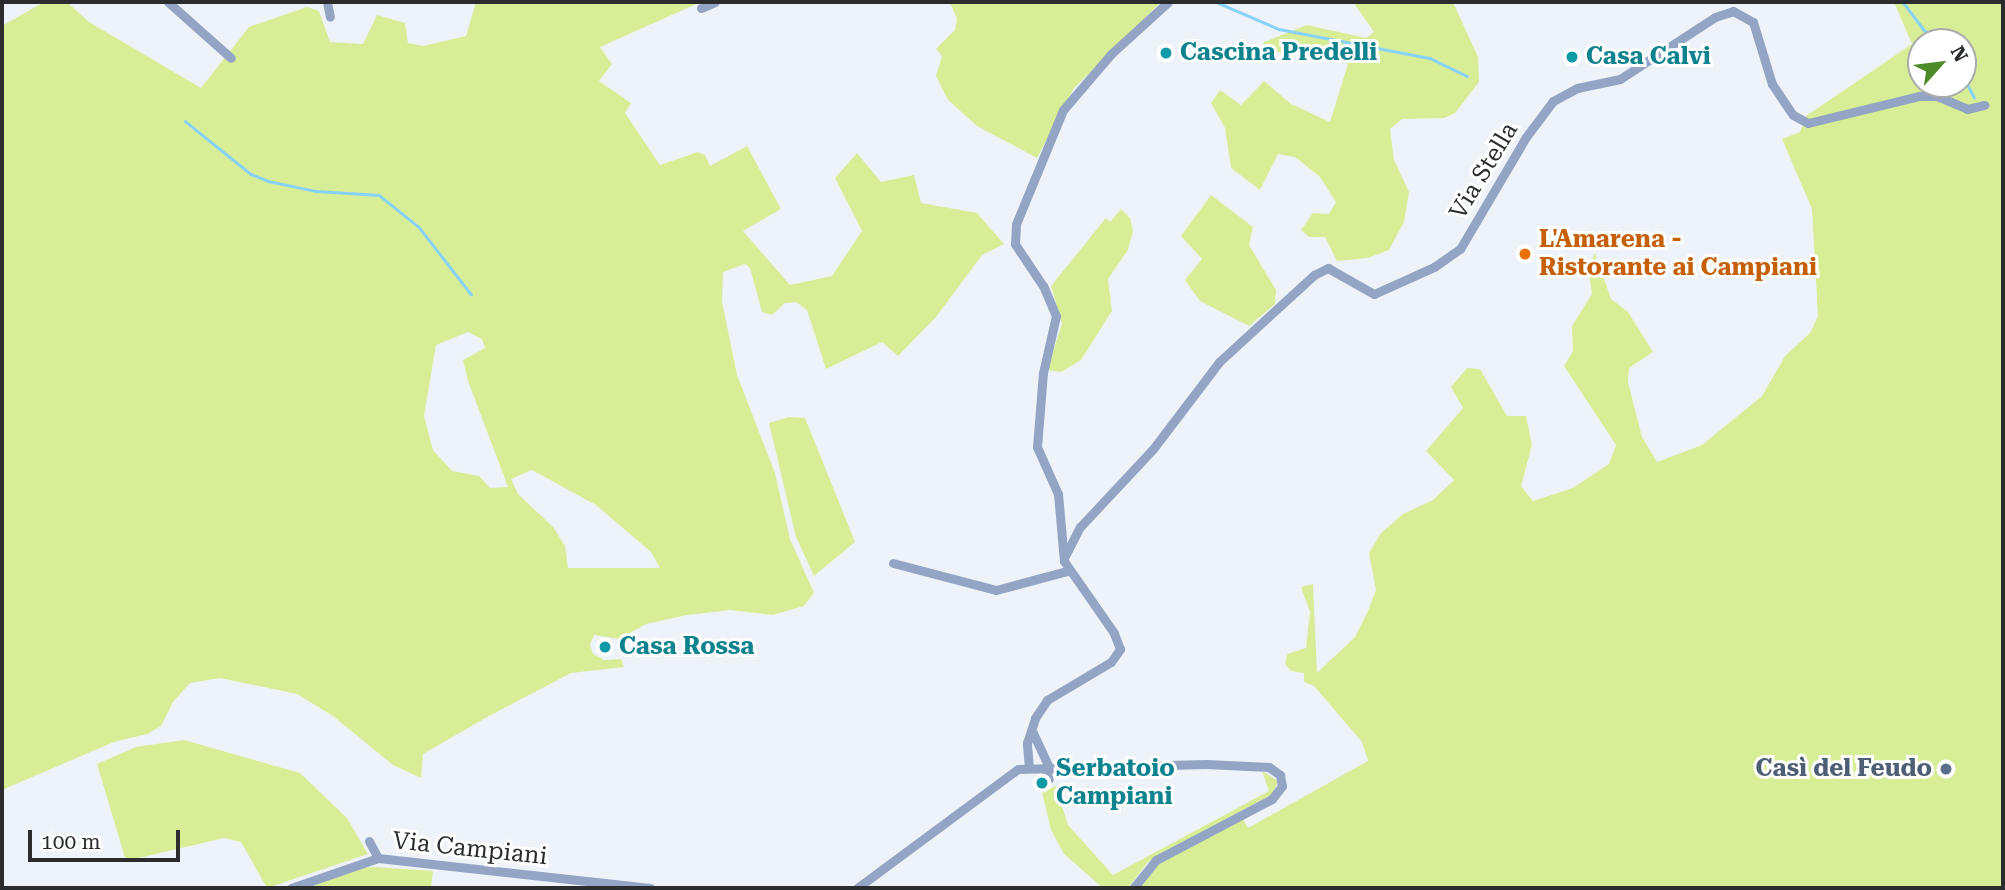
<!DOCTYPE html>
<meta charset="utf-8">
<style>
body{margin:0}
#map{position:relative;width:2005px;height:890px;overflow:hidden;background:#edf3f8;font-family:"Roboto Serif",serif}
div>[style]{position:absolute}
.green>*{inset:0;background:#d8ee96}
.stream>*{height:2.5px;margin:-1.25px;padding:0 1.25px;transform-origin:1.25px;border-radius:1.25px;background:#88d1f9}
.street>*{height:9px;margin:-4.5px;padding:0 4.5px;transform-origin:4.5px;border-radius:4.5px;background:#94a4c5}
.dots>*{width:19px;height:19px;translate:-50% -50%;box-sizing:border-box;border:4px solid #fff;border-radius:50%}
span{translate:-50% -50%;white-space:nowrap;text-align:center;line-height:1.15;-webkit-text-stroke:6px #fff;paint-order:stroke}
.culture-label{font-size:24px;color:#0d838f;font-weight:700}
.left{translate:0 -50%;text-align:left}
.street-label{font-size:24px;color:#2a2c2e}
.food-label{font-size:24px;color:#c56008;font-weight:700}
.service-label{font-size:24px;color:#4e5e75;font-weight:700}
.right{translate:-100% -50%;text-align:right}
.frame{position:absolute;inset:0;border:4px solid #2a2c2e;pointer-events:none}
.north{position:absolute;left:1907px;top:28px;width:70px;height:70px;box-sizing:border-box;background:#fff;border:2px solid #aaabab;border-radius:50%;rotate:62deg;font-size:19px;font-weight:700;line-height:28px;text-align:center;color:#2a2c2e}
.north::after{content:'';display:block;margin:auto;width:24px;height:32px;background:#4d8a2a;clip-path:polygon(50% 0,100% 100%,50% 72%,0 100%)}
.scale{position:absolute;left:28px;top:830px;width:152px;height:32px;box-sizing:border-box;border:4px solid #2a2c2e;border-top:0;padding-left:9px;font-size:21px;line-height:24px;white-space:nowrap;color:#2a2c2e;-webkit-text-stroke:5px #fff;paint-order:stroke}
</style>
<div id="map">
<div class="green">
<i style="clip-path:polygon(evenodd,44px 2px,67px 2px,89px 22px,201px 88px,249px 27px,307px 7px,319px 11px,330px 42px,363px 44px,377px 15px,405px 23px,408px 43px,423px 46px,466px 36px,476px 2px,701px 2px,600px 47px,612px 64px,599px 81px,631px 103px,625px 113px,660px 165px,698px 152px,705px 155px,710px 166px,747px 146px,781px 209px,743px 231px,790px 285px,832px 276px,862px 231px,835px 178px,857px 153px,881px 182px,914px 175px,921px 203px,977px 213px,1004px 244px,982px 255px,936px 317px,898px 356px,882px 342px,826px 369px,807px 310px,796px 302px,785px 303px,772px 315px,762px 312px,750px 268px,745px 264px,723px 272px,722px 301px,737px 375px,775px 473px,790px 539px,814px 593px,804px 606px,772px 615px,730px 610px,687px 615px,646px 624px,619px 639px,594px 635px,590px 644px,593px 654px,604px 660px,621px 659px,624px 667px,571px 673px,489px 716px,423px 754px,421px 778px,393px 765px,333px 716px,297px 694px,220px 678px,190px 683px,173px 702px,161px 726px,147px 734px,114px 742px,2px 790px,2px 26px,44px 2px,468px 332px,482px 339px,485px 348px,463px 360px,468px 381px,508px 487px,490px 488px,479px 476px,452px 471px,433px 450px,424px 416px,436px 345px,468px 332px,44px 2px,532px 470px,596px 505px,651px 552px,660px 568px,568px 568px,565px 546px,554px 528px,518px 494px,511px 479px,532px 470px)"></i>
<i style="clip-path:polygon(950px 2px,1161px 2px,1074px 88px,1037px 158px,977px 126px,948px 100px,936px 76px,942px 56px,936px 49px,955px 30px,957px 19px)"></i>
<i style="clip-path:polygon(1353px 2px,1453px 2px,1478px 57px,1479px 82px,1455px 113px,1444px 118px,1402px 119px,1390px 129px,1394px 160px,1409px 192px,1404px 222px,1389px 250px,1368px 258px,1337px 261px,1325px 237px,1309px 237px,1301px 230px,1313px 213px,1329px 214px,1336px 202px,1320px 177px,1295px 157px,1278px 154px,1260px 190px,1231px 168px,1225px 128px,1211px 103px,1220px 90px,1241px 105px,1264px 81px,1291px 104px,1330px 122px,1348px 64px,1306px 52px,1281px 53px,1262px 43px,1307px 25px,1366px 38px,1374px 32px)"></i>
<i style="clip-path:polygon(evenodd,1894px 2px,2003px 2px,2003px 888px,1138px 888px,1159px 864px,1243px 819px,1248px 828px,1368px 761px,1362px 742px,1314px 686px,1304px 682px,1304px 673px,1291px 671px,1285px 664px,1287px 654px,1306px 648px,1310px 612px,1301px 587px,1313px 584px,1317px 673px,1355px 637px,1368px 611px,1376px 590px,1369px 553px,1381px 533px,1403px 514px,1433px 500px,1454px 480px,1426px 451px,1463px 408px,1451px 387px,1467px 368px,1480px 369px,1507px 416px,1526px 416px,1532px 445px,1521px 486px,1533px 501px,1573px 488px,1609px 464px,1616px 445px,1564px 366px,1573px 351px,1572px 326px,1592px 294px,1588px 269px,1595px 253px,1611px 299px,1628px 312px,1653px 352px,1629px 368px,1628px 382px,1642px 437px,1657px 462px,1702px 445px,1762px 396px,1785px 356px,1810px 333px,1818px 316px,1812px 209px,1782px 139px,1800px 132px,1806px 116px,1912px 44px,1894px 2px,1921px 42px,1963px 42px,1963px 84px,1921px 84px,1921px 42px)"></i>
<i style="clip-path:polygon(1211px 195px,1253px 227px,1249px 245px,1276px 290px,1275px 304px,1249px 326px,1200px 301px,1185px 280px,1202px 259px,1181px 236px)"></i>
<i style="clip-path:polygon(1121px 209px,1130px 218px,1133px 231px,1128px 250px,1108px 279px,1112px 311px,1081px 360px,1061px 372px,1047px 370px,1062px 324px,1051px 286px,1106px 218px,1110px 222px)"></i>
<i style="clip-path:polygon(789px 417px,805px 418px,855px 542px,814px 576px,796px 537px,769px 423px)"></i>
<i style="clip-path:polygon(184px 740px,300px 773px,347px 818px,368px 854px,267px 888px,241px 842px,224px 838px,126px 861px,97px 764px,136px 747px)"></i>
<i style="clip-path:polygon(1262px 771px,1278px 781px,1273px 794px,1148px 862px,1128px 888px,1103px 888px,1064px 854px,1051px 830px,1042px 792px,1056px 786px,1068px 825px,1113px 875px,1269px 791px)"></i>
<i style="clip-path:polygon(375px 867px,433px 871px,431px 888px,307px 888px,358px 868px)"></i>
</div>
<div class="stream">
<i style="left:1216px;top:2px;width:69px;rotate:23.2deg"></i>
<i style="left:1279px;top:29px;width:154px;rotate:10.9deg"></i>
<i style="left:1430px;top:58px;width:41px;rotate:25.9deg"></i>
<i style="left:1903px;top:2px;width:35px;rotate:53deg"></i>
<i style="left:1924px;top:30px;width:22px;rotate:34deg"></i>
<i style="left:1963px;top:76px;width:24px;rotate:62deg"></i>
<i style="left:185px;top:121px;width:85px;rotate:38.8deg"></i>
<i style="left:251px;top:174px;width:18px;rotate:22deg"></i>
<i style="left:268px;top:181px;width:49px;rotate:11.8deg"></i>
<i style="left:316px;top:191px;width:63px;rotate:3.6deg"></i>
<i style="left:379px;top:195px;width:51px;rotate:38.7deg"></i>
<i style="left:419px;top:227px;width:85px;rotate:52.2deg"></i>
</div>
<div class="street">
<i style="left:168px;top:2px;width:84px;rotate:41.6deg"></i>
<i style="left:327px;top:2px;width:15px;rotate:79deg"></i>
<i style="left:701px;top:8px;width:15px;rotate:-23deg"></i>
<i style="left:1064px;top:558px;width:35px;rotate:-63deg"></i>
<i style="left:1080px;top:527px;width:107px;rotate:-46.9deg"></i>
<i style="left:1153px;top:449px;width:109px;rotate:-52.8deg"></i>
<i style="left:1219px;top:362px;width:129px;rotate:-42.5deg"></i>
<i style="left:1314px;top:275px;width:16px;rotate:-27deg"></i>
<i style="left:1328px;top:268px;width:53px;rotate:29.5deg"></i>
<i style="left:1374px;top:294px;width:66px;rotate:-24.2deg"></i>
<i style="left:1434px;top:267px;width:32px;rotate:-35deg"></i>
<i style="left:1460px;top:249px;width:130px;rotate:-59.5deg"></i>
<i style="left:1526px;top:137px;width:45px;rotate:-53.1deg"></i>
<i style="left:1553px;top:101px;width:27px;rotate:-28deg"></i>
<i style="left:1577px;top:88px;width:44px;rotate:-11.8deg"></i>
<i style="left:1620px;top:79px;width:113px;rotate:-33.1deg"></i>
<i style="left:1715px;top:17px;width:19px;rotate:-18deg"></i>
<i style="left:1733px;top:11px;width:23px;rotate:29deg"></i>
<i style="left:1753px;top:22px;width:65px;rotate:73deg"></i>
<i style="left:1772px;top:84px;width:37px;rotate:56deg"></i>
<i style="left:1793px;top:115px;width:17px;rotate:28deg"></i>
<i style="left:1808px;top:123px;width:115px;rotate:-13.6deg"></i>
<i style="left:1920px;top:96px;width:17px"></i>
<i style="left:1937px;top:96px;width:33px;rotate:23deg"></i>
<i style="left:1967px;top:109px;width:18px;rotate:-13deg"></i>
<i style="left:893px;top:563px;width:106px;rotate:14.7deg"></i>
<i style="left:996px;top:590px;width:73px;rotate:-15deg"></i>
<i style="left:1033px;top:733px;width:40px;rotate:65deg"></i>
<i style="left:1029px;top:768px;width:25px;rotate:-95deg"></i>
<i style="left:1027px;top:743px;width:26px;rotate:-72deg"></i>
<i style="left:1035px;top:718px;width:22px;rotate:-56deg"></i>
<i style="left:1047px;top:700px;width:74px;rotate:-30.7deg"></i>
<i style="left:1111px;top:662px;width:16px;rotate:-55deg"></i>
<i style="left:1120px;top:649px;width:17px;rotate:-111deg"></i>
<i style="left:1114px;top:633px;width:88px;rotate:-124.8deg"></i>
<i style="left:1064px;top:561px;width:67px;rotate:-95.1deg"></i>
<i style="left:1058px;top:494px;width:51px;rotate:-114.1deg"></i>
<i style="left:1037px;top:447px;width:74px;rotate:-85.4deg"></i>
<i style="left:1043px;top:373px;width:58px;rotate:-77.2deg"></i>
<i style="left:1056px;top:316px;width:33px;rotate:-113deg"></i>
<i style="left:1043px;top:286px;width:50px;rotate:-123.7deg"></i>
<i style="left:1015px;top:244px;width:20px;rotate:-87deg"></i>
<i style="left:1016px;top:224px;width:123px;rotate:-67.6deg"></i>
<i style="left:1063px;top:110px;width:74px;rotate:-49.4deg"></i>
<i style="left:1111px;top:54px;width:77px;rotate:-42.4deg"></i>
<i style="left:1044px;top:768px;width:12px;rotate:66deg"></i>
<i style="left:369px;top:841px;width:19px;rotate:62deg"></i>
<i style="left:291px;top:888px;width:92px;rotate:-19deg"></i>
<i style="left:378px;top:858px;width:274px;rotate:6.3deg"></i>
<i style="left:857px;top:888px;width:200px;rotate:-36.5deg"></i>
<i style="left:1018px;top:769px;width:188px;rotate:-1.5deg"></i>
<i style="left:1206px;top:764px;width:63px;rotate:2.7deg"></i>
<i style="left:1269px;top:767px;width:14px;rotate:36deg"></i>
<i style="left:1280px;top:775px;width:11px;rotate:80deg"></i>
<i style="left:1282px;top:786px;width:16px;rotate:128deg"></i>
<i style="left:1272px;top:799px;width:131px;rotate:152.3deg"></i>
<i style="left:1156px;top:860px;width:36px;rotate:129deg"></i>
</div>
<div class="dots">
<i style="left:1166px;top:53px;background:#0f9aa8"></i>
<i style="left:1572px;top:57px;background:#0f9aa8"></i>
<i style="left:1525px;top:254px;background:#e8710a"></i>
<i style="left:605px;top:647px;background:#0f9aa8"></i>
<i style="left:1946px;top:769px;background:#5c6f8a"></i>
<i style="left:1042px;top:783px;background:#0f9aa8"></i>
</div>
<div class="culture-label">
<span class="left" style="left:1180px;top:53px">Cascina Predelli</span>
<span class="left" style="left:1586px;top:57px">Casa Calvi</span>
<span class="left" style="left:619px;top:647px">Casa Rossa</span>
<span class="left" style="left:1056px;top:783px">Serbatoio<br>Campiani</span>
</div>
<div class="street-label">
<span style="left:1484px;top:171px;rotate:-59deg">Via Stella</span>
<span style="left:470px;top:849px;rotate:6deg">Via Campiani</span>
</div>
<div class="food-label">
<span class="left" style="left:1539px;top:254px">L'Amarena -<br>Ristorante ai Campiani</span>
</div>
<div class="service-label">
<span class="right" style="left:1932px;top:769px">Casì del Feudo</span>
</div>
<div class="frame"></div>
<div class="north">N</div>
<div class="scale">100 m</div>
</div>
